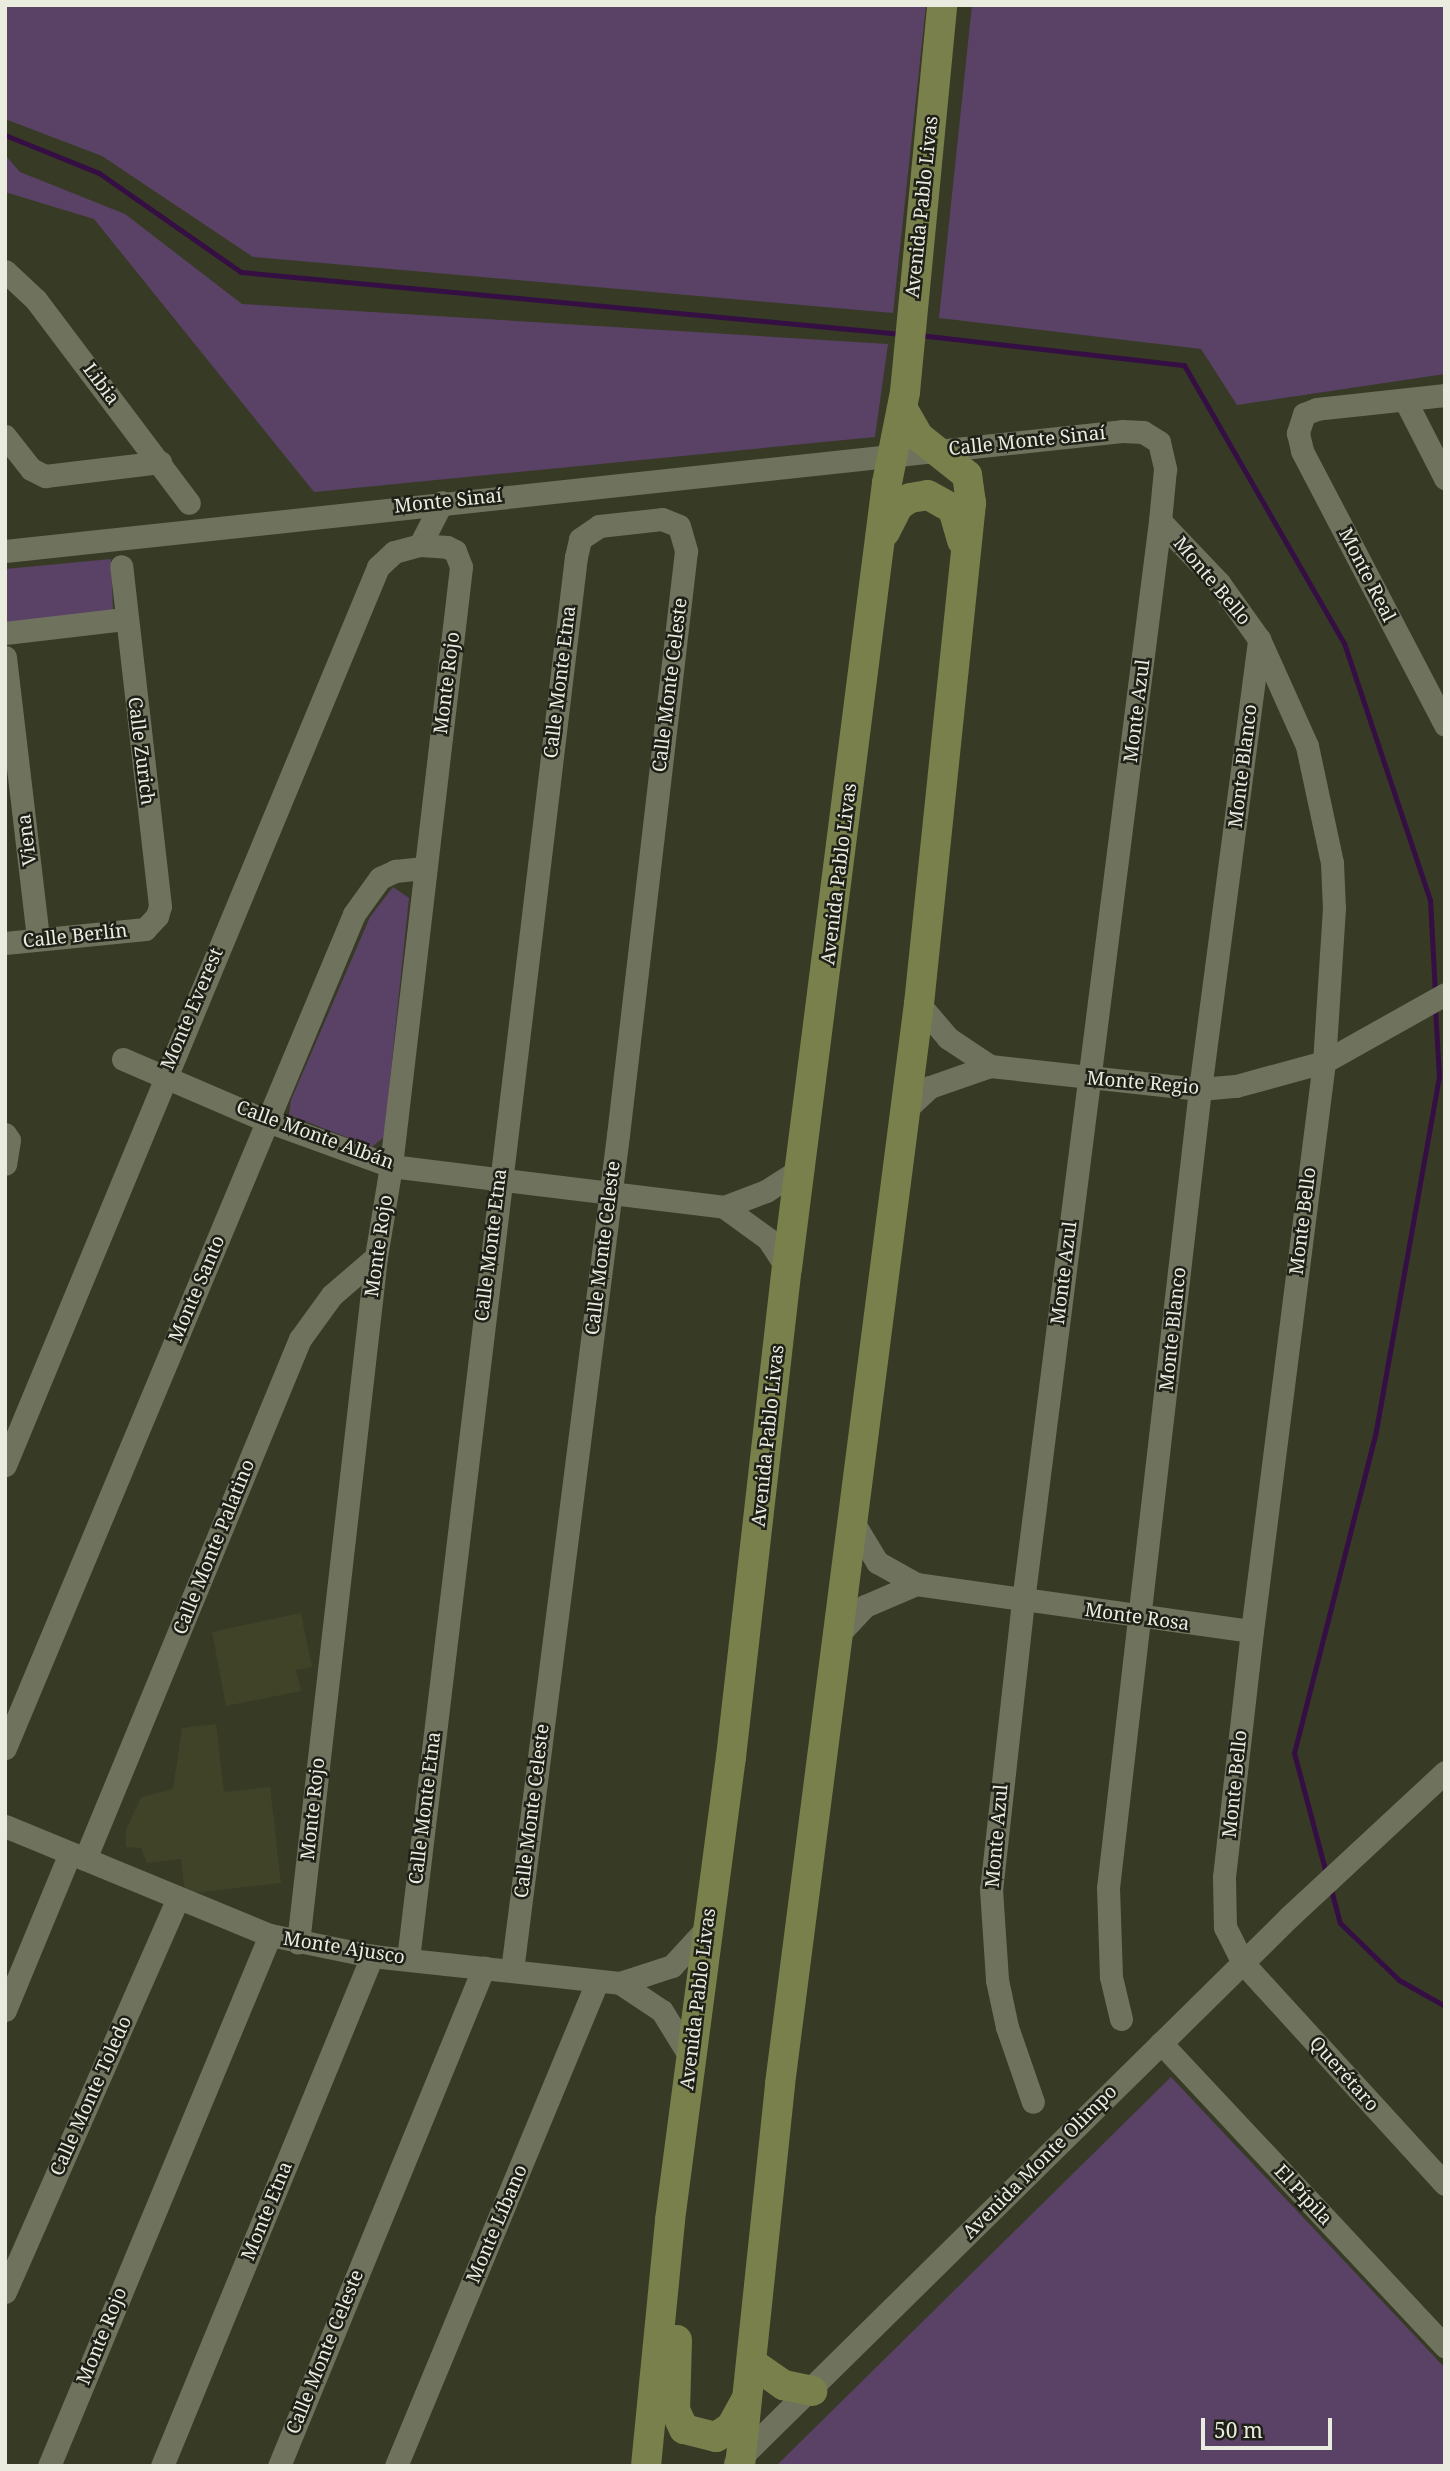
<!DOCTYPE html>
<meta charset="utf-8">
<style>
body{margin:0}
#map{position:relative;width:1450px;height:2471px;overflow:hidden;background:#373a25;font-family:"Noto Serif",serif}
div>[style]{position:absolute}
.built>*{inset:0;background:#404328}
.green>*{inset:0;background:#5a4266}
.stream>*{height:5px;margin:-2.5px;padding:0 2.5px;transform-origin:2.5px;border-radius:2.5px;background:#350e44}
.minor>*{height:23px;margin:-11.5px;padding:0 11.5px;transform-origin:11.5px;border-radius:11.5px;background:#6f725c}
.major>*{height:30px;margin:-15px;padding:0 15px;transform-origin:15px;border-radius:15px;background:#7a804c}
span{translate:-50% -50%;white-space:nowrap;text-align:center;line-height:1.15;-webkit-text-stroke:5px #1f2017;paint-order:stroke}
.street-label{font-size:19px;color:#eaece0}
.frame{position:absolute;inset:0;border:7px solid #eaece0;pointer-events:none}
.scale{position:absolute;left:1201px;top:2418px;width:131px;height:32px;box-sizing:border-box;border:4px solid #eaece0;border-top:0;padding-left:9px;font-size:21px;line-height:24px;white-space:nowrap;color:#eaece0;-webkit-text-stroke:5px #1f2017;paint-order:stroke}
</style>
<div id="map">
<div class="built">
<i style="clip-path:polygon(301px 1613px,312px 1667px,296px 1670px,301px 1691px,226px 1706px,212px 1632px)"></i>
<i style="clip-path:polygon(216px 1724px,224px 1792px,270px 1787px,281px 1883px,185px 1894px,181px 1859px,147px 1863px,141px 1848px,126px 1847px,126px 1830px,141px 1797px,173px 1789px,182px 1728px)"></i>
</div>
<div class="green">
<i style="clip-path:polygon(5px 5px,926px 5px,893px 313px,253px 257px,102px 156px,5px 119px)"></i>
<i style="clip-path:polygon(972px 5px,1445px 5px,1445px 374px,1237px 405px,1201px 349px,939px 318px)"></i>
<i style="clip-path:polygon(5px 155px,20px 172px,125px 214px,242px 304px,888px 344px,875px 437px,314px 492px,94px 219px,5px 192px)"></i>
<i style="clip-path:polygon(111px 559px,113px 611px,5px 624px,5px 569px)"></i>
<i style="clip-path:polygon(393px 887px,409px 898px,384px 1137px,372px 1147px,289px 1115px,291px 1100px,370px 917px)"></i>
<i style="clip-path:polygon(1171px 2077px,1445px 2368px,1445px 2466px,776px 2466px)"></i>
</div>
<div class="stream">
<i style="left:5px;top:135px;width:101px;rotate:22deg"></i>
<i style="left:99px;top:173px;width:173px;rotate:34.9deg"></i>
<i style="left:241px;top:272px;width:664px;rotate:5.36deg"></i>
<i style="left:919px;top:335px;width:267px;rotate:6.5deg"></i>
<i style="left:1184px;top:365px;width:321px;rotate:60.1deg"></i>
<i style="left:1344px;top:643px;width:271px;rotate:71.5deg"></i>
<i style="left:1430px;top:900px;width:91px;rotate:86.9deg"></i>
<i style="left:1326px;top:1873px;width:124px;rotate:-104.9deg"></i>
<i style="left:1294px;top:1753px;width:327px;rotate:-75.7deg"></i>
<i style="left:1375px;top:1436px;width:365px;rotate:-79.9deg"></i>
<i style="left:1439px;top:1077px;width:69px;rotate:-93.3deg"></i>
<i style="left:1330px;top:1886px;width:38px;rotate:75deg"></i>
<i style="left:1340px;top:1923px;width:82px;rotate:44deg"></i>
<i style="left:1399px;top:1980px;width:53px;rotate:29.5deg"></i>
</div>
<div class="minor">
<i style="left:5px;top:271px;width:42px;rotate:43.1deg"></i>
<i style="left:36px;top:300px;width:254px;rotate:53deg"></i>
<i style="left:1445px;top:395px;width:129px;rotate:173.8deg"></i>
<i style="left:1317px;top:409px;width:14px;rotate:159deg"></i>
<i style="left:1304px;top:414px;width:20px;rotate:108deg"></i>
<i style="left:1298px;top:433px;width:18px;rotate:77deg"></i>
<i style="left:1302px;top:451px;width:309px;rotate:62.4deg"></i>
<i style="left:1405px;top:400px;width:88px;rotate:62.9deg"></i>
<i style="left:5px;top:436px;width:42px;rotate:51.8deg"></i>
<i style="left:31px;top:469px;width:16px;rotate:27deg"></i>
<i style="left:45px;top:476px;width:116px;rotate:-6.9deg"></i>
<i style="left:1160px;top:521px;width:86px;rotate:46.4deg"></i>
<i style="left:1219px;top:583px;width:69px;rotate:54.5deg"></i>
<i style="left:1259px;top:639px;width:117px;rotate:65.8deg"></i>
<i style="left:1307px;top:746px;width:120px;rotate:77.9deg"></i>
<i style="left:1332px;top:863px;width:45px;rotate:87.5deg"></i>
<i style="left:1334px;top:908px;width:154px;rotate:93.7deg"></i>
<i style="left:1324px;top:1062px;width:574px;rotate:97.21deg"></i>
<i style="left:1252px;top:1631px;width:248px;rotate:96.5deg"></i>
<i style="left:1224px;top:1877px;width:50px;rotate:88.9deg"></i>
<i style="left:1225px;top:1927px;width:40px;rotate:63.4deg"></i>
<i style="left:1243px;top:1963px;width:299px;rotate:47.6deg"></i>
<i style="left:420px;top:545px;width:48px;rotate:-62.9deg"></i>
<i style="left:5px;top:551px;width:1123px;rotate:-6.13deg"></i>
<i style="left:1122px;top:431px;width:21px;rotate:3deg"></i>
<i style="left:1143px;top:432px;width:19px;rotate:32deg"></i>
<i style="left:1159px;top:442px;width:28px;rotate:77deg"></i>
<i style="left:1165px;top:469px;width:52px;rotate:95.5deg"></i>
<i style="left:1160px;top:521px;width:1089px;rotate:97.23deg"></i>
<i style="left:1023px;top:1601px;width:290px;rotate:96.3deg"></i>
<i style="left:991px;top:1889px;width:91px;rotate:86.2deg"></i>
<i style="left:997px;top:1980px;width:48px;rotate:78deg"></i>
<i style="left:1007px;top:2027px;width:79px;rotate:70.9deg"></i>
<i style="left:5px;top:633px;width:120px;rotate:-6.7deg"></i>
<i style="left:5px;top:657px;width:284px;rotate:83.3deg"></i>
<i style="left:5px;top:943px;width:141px;rotate:-5.7deg"></i>
<i style="left:145px;top:929px;width:18px;rotate:-47deg"></i>
<i style="left:157px;top:916px;width:10px;rotate:-73deg"></i>
<i style="left:160px;top:906px;width:342px;rotate:-96.5deg"></i>
<i style="left:919px;top:1004px;width:45px;rotate:49.5deg"></i>
<i style="left:948px;top:1038px;width:50px;rotate:33.7deg"></i>
<i style="left:123px;top:1059px;width:157px;rotate:23.3deg"></i>
<i style="left:267px;top:1121px;width:132px;rotate:19.9deg"></i>
<i style="left:391px;top:1166px;width:336px;rotate:7deg"></i>
<i style="left:724px;top:1207px;width:54px;rotate:36deg"></i>
<i style="left:768px;top:1239px;width:35px;rotate:57deg"></i>
<i style="left:905px;top:1110px;width:34px;rotate:-43deg"></i>
<i style="left:930px;top:1087px;width:64px;rotate:-19.3deg"></i>
<i style="left:990px;top:1066px;width:211px;rotate:6.3deg"></i>
<i style="left:1200px;top:1089px;width:36px;rotate:-5deg"></i>
<i style="left:1236px;top:1086px;width:91px;rotate:-15.3deg"></i>
<i style="left:1324px;top:1062px;width:139px;rotate:-29.3deg"></i>
<i style="left:5px;top:1134px;width:7px;rotate:56deg"></i>
<i style="left:9px;top:1140px;width:24px;rotate:99deg"></i>
<i style="left:724px;top:1207px;width:45px;rotate:-20.9deg"></i>
<i style="left:766px;top:1191px;width:43px;rotate:-32.6deg"></i>
<i style="left:5px;top:1465px;width:972px;rotate:-67.44deg"></i>
<i style="left:378px;top:567px;width:22px;rotate:-43deg"></i>
<i style="left:394px;top:552px;width:27px;rotate:-15deg"></i>
<i style="left:420px;top:545px;width:27px;rotate:4deg"></i>
<i style="left:447px;top:547px;width:9px;rotate:27deg"></i>
<i style="left:455px;top:551px;width:17px;rotate:69deg"></i>
<i style="left:461px;top:567px;width:603px;rotate:96.67deg"></i>
<i style="left:391px;top:1166px;width:92px;rotate:99.4deg"></i>
<i style="left:376px;top:1257px;width:690px;rotate:96.49deg"></i>
<i style="left:853px;top:1522px;width:47px;rotate:59deg"></i>
<i style="left:877px;top:1562px;width:45px;rotate:29.4deg"></i>
<i style="left:916px;top:1584px;width:339px;rotate:8deg"></i>
<i style="left:837px;top:1636px;width:41px;rotate:-47deg"></i>
<i style="left:865px;top:1606px;width:56px;rotate:-23.3deg"></i>
<i style="left:5px;top:1748px;width:904px;rotate:-67.29deg"></i>
<i style="left:354px;top:914px;width:44px;rotate:-54.2deg"></i>
<i style="left:380px;top:878px;width:17px;rotate:-25deg"></i>
<i style="left:395px;top:871px;width:29px;rotate:-6deg"></i>
<i style="left:5px;top:1826px;width:287px;rotate:22.4deg"></i>
<i style="left:270px;top:1935px;width:104px;rotate:11.6deg"></i>
<i style="left:372px;top:1956px;width:249px;rotate:6.2deg"></i>
<i style="left:620px;top:1983px;width:55px;rotate:-18.1deg"></i>
<i style="left:672px;top:1966px;width:50px;rotate:-47.4deg"></i>
<i style="left:85px;top:1859px;width:563px;rotate:-67.54deg"></i>
<i style="left:300px;top:1339px;width:54px;rotate:-54deg"></i>
<i style="left:332px;top:1295px;width:58px;rotate:-40.8deg"></i>
<i style="left:408px;top:1959px;width:1412px;rotate:-83.17deg"></i>
<i style="left:576px;top:557px;width:18px;rotate:-77deg"></i>
<i style="left:580px;top:539px;width:23px;rotate:-34deg"></i>
<i style="left:599px;top:526px;width:63px;rotate:-6.3deg"></i>
<i style="left:662px;top:519px;width:18px;rotate:22deg"></i>
<i style="left:679px;top:526px;width:26px;rotate:74deg"></i>
<i style="left:686px;top:551px;width:588px;rotate:96.64deg"></i>
<i style="left:618px;top:1135px;width:842px;rotate:97.23deg"></i>
<i style="left:620px;top:1983px;width:50px;rotate:33.7deg"></i>
<i style="left:662px;top:2011px;width:57px;rotate:58.5deg"></i>
<i style="left:5px;top:2010px;width:170px;rotate:-67.5deg"></i>
<i style="left:1121px;top:2019px;width:43px;rotate:-103.4deg"></i>
<i style="left:1111px;top:1977px;width:89px;rotate:-91.9deg"></i>
<i style="left:1108px;top:1888px;width:804px;rotate:-83.43deg"></i>
<i style="left:1200px;top:1089px;width:454px;rotate:-82.5deg"></i>
<i style="left:1161px;top:2043px;width:416px;rotate:46.9deg"></i>
<i style="left:5px;top:2292px;width:428px;rotate:-66.3deg"></i>
<i style="left:735px;top:2463px;width:778px;rotate:-44.58deg"></i>
<i style="left:1289px;top:1917px;width:213px;rotate:-42.9deg"></i>
<i style="left:49px;top:2466px;width:575px;rotate:-67.4deg"></i>
<i style="left:162px;top:2466px;width:552px;rotate:-67.62deg"></i>
<i style="left:279px;top:2466px;width:539px;rotate:-67.67deg"></i>
<i style="left:396px;top:2466px;width:524px;rotate:-67.45deg"></i>
</div>
<div class="major">
<i style="left:885px;top:532px;width:29px;rotate:-63deg"></i>
<i style="left:898px;top:506px;width:14px;rotate:-34deg"></i>
<i style="left:910px;top:498px;width:18px;rotate:-9deg"></i>
<i style="left:928px;top:495px;width:29px;rotate:29deg"></i>
<i style="left:953px;top:509px;width:33px;rotate:74deg"></i>
<i style="left:677px;top:2340px;width:70px;rotate:91.6deg"></i>
<i style="left:675px;top:2410px;width:21px;rotate:65deg"></i>
<i style="left:684px;top:2429px;width:33px;rotate:14deg"></i>
<i style="left:716px;top:2437px;width:18px;rotate:-34deg"></i>
<i style="left:731px;top:2427px;width:29px;rotate:-61deg"></i>
<i style="left:752px;top:2363px;width:39px;rotate:35deg"></i>
<i style="left:784px;top:2385px;width:29px;rotate:12deg"></i>
<i style="left:646px;top:2466px;width:247px;rotate:-84.4deg"></i>
<i style="left:670px;top:2220px;width:467px;rotate:-82.5deg"></i>
<i style="left:731px;top:1757px;width:492px;rotate:-83.5deg"></i>
<i style="left:787px;top:1268px;width:791px;rotate:-82.74deg"></i>
<i style="left:887px;top:483px;width:93px;rotate:-78.8deg"></i>
<i style="left:905px;top:392px;width:389px;rotate:-84.5deg"></i>
<i style="left:740px;top:2466px;width:384px;rotate:-84deg"></i>
<i style="left:780px;top:2084px;width:1089px;rotate:-82.67deg"></i>
<i style="left:919px;top:1004px;width:504px;rotate:-84.07deg"></i>
<i style="left:971px;top:503px;width:28px;rotate:-98deg"></i>
<i style="left:967px;top:475px;width:61px;rotate:-141.6deg"></i>
<i style="left:919px;top:437px;width:32px;rotate:-120deg"></i>
</div>
<div class="street-label">
<span style="left:922px;top:207px;rotate:-84deg">Avenida Pablo Livas</span>
<span style="left:101px;top:384px;rotate:53deg">Libia</span>
<span style="left:1027px;top:441px;rotate:-6deg">Calle Monte Sinaí</span>
<span style="left:448px;top:501px;rotate:-6deg">Monte Sinaí</span>
<span style="left:1367px;top:575px;rotate:63deg">Monte Real</span>
<span style="left:1212px;top:581px;rotate:50deg">Monte Bello</span>
<span style="left:560px;top:682px;rotate:-83deg">Calle Monte Etna</span>
<span style="left:447px;top:683px;rotate:-83deg">Monte Rojo</span>
<span style="left:670px;top:685px;rotate:-83deg">Calle Monte Celeste</span>
<span style="left:1137px;top:711px;rotate:-83deg">Monte Azul</span>
<span style="left:141px;top:751px;rotate:83deg">Calle Zurich</span>
<span style="left:1243px;top:766px;rotate:-83deg">Monte Blanco</span>
<span style="left:27px;top:840px;rotate:-97deg">Viena</span>
<span style="left:839px;top:874px;rotate:-83deg">Avenida Pablo Livas</span>
<span style="left:75px;top:936px;rotate:-6deg">Calle Berlín</span>
<span style="left:192px;top:1009px;rotate:-67deg">Monte Everest</span>
<span style="left:1143px;top:1083px;rotate:5deg">Monte Regio</span>
<span style="left:315px;top:1135px;rotate:20deg">Calle Monte Albán</span>
<span style="left:1303px;top:1221px;rotate:-83deg">Monte Bello</span>
<span style="left:491px;top:1245px;rotate:-83deg">Calle Monte Etna</span>
<span style="left:379px;top:1246px;rotate:-82deg">Monte Rojo</span>
<span style="left:603px;top:1248px;rotate:-83deg">Calle Monte Celeste</span>
<span style="left:1064px;top:1273px;rotate:-83deg">Monte Azul</span>
<span style="left:197px;top:1289px;rotate:-67deg">Monte Santo</span>
<span style="left:1173px;top:1329px;rotate:-84deg">Monte Blanco</span>
<span style="left:768px;top:1436px;rotate:-84deg">Avenida Pablo Livas</span>
<span style="left:214px;top:1547px;rotate:-68deg">Calle Monte Palatino</span>
<span style="left:1137px;top:1617px;rotate:8deg">Monte Rosa</span>
<span style="left:1235px;top:1784px;rotate:-84deg">Monte Bello</span>
<span style="left:425px;top:1808px;rotate:-83deg">Calle Monte Etna</span>
<span style="left:313px;top:1809px;rotate:-84deg">Monte Rojo</span>
<span style="left:532px;top:1811px;rotate:-83deg">Calle Monte Celeste</span>
<span style="left:997px;top:1836px;rotate:-85deg">Monte Azul</span>
<span style="left:344px;top:1948px;rotate:9deg">Monte Ajusco</span>
<span style="left:698px;top:1999px;rotate:-83deg">Avenida Pablo Livas</span>
<span style="left:1344px;top:2074px;rotate:48deg">Querétaro</span>
<span style="left:91px;top:2096px;rotate:-66deg">Calle Monte Toledo</span>
<span style="left:1040px;top:2162px;rotate:-45deg">Avenida Monte Olimpo</span>
<span style="left:1303px;top:2195px;rotate:47deg">El Pípila</span>
<span style="left:267px;top:2211px;rotate:-68deg">Monte Etna</span>
<span style="left:497px;top:2224px;rotate:-67deg">Monte Líbano</span>
<span style="left:102px;top:2336px;rotate:-68deg">Monte Rojo</span>
<span style="left:325px;top:2352px;rotate:-68deg">Calle Monte Celeste</span>
</div>
<div class="frame"></div>
<div class="scale">50 m</div>
</div>
